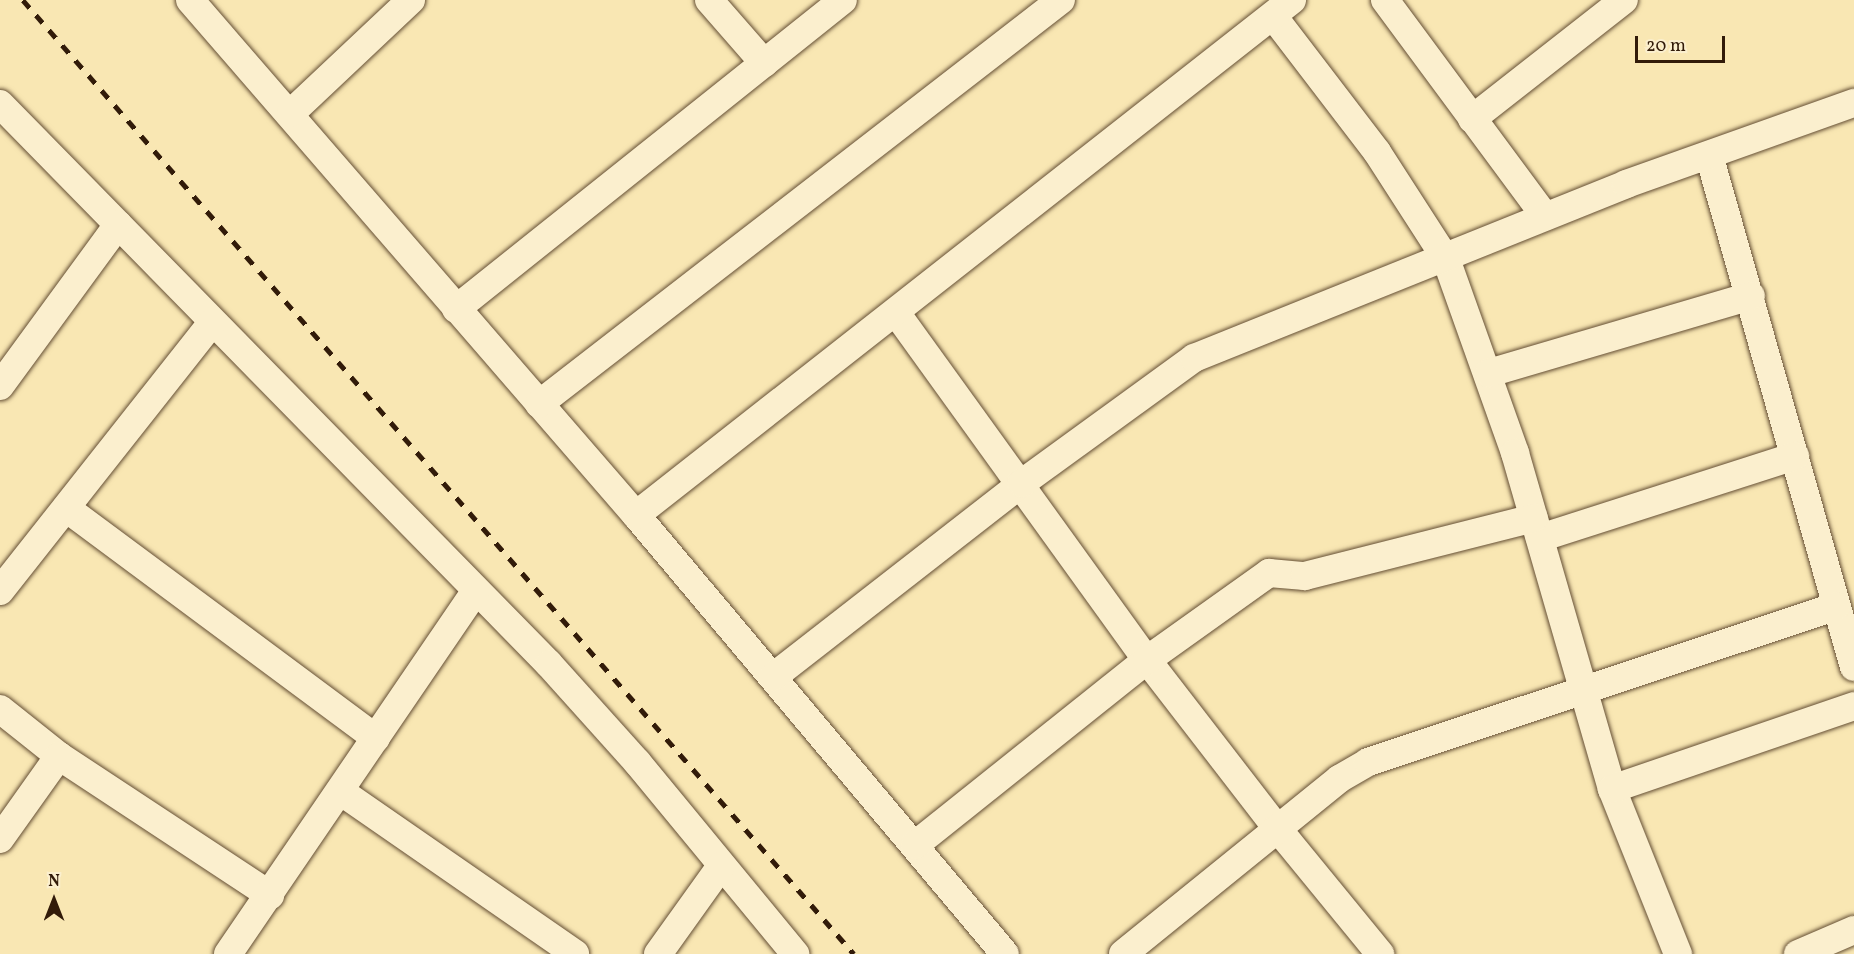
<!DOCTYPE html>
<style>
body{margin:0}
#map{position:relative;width:1854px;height:954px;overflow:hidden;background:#f9e7b3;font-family:Vollkorn,serif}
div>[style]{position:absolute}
.roads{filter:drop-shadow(0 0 2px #644e34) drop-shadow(0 0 2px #644e34)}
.street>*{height:28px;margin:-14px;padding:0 14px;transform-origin:14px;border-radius:14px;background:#fbefce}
.rail>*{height:4.5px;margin-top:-2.25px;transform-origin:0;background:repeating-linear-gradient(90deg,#321b09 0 10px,transparent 0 20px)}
span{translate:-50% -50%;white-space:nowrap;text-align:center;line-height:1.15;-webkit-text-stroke:4.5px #fbefce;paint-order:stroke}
.north{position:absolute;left:24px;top:870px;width:60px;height:60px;-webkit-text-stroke:4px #fbefce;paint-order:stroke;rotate:0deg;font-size:16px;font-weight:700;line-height:24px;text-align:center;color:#321b09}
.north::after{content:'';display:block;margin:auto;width:21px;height:27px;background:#321b09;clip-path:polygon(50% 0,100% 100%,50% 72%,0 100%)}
.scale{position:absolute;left:1635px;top:36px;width:90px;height:27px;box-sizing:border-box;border:3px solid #321b09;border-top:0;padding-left:8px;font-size:18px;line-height:21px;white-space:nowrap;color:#321b09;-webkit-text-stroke:4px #fbefce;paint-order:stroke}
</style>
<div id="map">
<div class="roads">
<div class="street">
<i style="left:190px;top:0;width:681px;rotate:49.11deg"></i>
<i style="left:636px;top:515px;width:573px;rotate:49.95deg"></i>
<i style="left:709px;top:0;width:84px;rotate:48.9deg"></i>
<i style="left:1385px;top:0;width:269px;rotate:53.5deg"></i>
<i style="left:1273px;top:16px;width:171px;rotate:52.6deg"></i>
<i style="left:1377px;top:152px;width:127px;rotate:57.2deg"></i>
<i style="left:1446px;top:259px;width:206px;rotate:70.4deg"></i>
<i style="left:1515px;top:453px;width:350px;rotate:73.9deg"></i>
<i style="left:1612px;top:789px;width:178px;rotate:68.2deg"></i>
<i style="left:0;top:104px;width:784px;rotate:45.57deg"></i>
<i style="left:549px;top:664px;width:132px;rotate:48.1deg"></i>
<i style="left:637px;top:762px;width:249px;rotate:50.5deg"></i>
<i style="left:291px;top:113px;width:165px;rotate:-43.3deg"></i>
<i style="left:1472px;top:119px;width:193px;rotate:-38.1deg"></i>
<i style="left:1709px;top:155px;width:532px;rotate:74.19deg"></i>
<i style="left:456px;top:309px;width:495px;rotate:-38.6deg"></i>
<i style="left:897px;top:314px;width:427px;rotate:54.2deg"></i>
<i style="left:1147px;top:660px;width:212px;rotate:52.3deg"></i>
<i style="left:1277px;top:828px;width:163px;rotate:50.7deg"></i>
<i style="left:1489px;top:373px;width:273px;rotate:-16.4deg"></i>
<i style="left:0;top:386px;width:200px;rotate:-53.8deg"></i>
<i style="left:539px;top:404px;width:660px;rotate:-37.74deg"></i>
<i style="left:66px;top:508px;width:386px;rotate:36.6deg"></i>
<i style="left:636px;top:515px;width:834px;rotate:-38.13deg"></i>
<i style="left:1540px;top:538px;width:268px;rotate:-17.8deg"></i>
<i style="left:0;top:591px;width:342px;rotate:-51.7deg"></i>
<i style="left:773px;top:677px;width:316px;rotate:-37.9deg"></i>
<i style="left:1022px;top:483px;width:213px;rotate:-36deg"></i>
<i style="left:1194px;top:358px;width:466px;rotate:-21.9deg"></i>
<i style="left:1626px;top:184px;width:242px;rotate:-19.6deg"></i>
<i style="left:0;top:709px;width:75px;rotate:38.5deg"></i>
<i style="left:59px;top:756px;width:253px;rotate:33.4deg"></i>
<i style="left:1612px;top:789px;width:256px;rotate:-18.9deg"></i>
<i style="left:340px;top:791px;width:286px;rotate:34.7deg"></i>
<i style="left:0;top:839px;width:102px;rotate:-54.6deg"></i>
<i style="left:915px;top:845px;width:297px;rotate:-38.6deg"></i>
<i style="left:1147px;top:660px;width:150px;rotate:-35.5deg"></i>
<i style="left:1269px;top:573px;width:36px;rotate:5deg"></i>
<i style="left:1305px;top:576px;width:236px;rotate:-14.2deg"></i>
<i style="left:228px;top:954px;width:438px;rotate:-55.7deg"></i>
<i style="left:658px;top:954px;width:108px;rotate:-54.4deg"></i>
<i style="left:1123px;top:954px;width:278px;rotate:-39deg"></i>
<i style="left:1339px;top:779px;width:34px;rotate:-30deg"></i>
<i style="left:1368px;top:762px;width:493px;rotate:-18.4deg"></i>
<i style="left:1798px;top:954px;width:61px;rotate:-23.2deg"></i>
</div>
</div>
<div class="rail">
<i style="left:23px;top:0;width:1265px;rotate:48.94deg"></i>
</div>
<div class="north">N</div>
<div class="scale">20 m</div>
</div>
